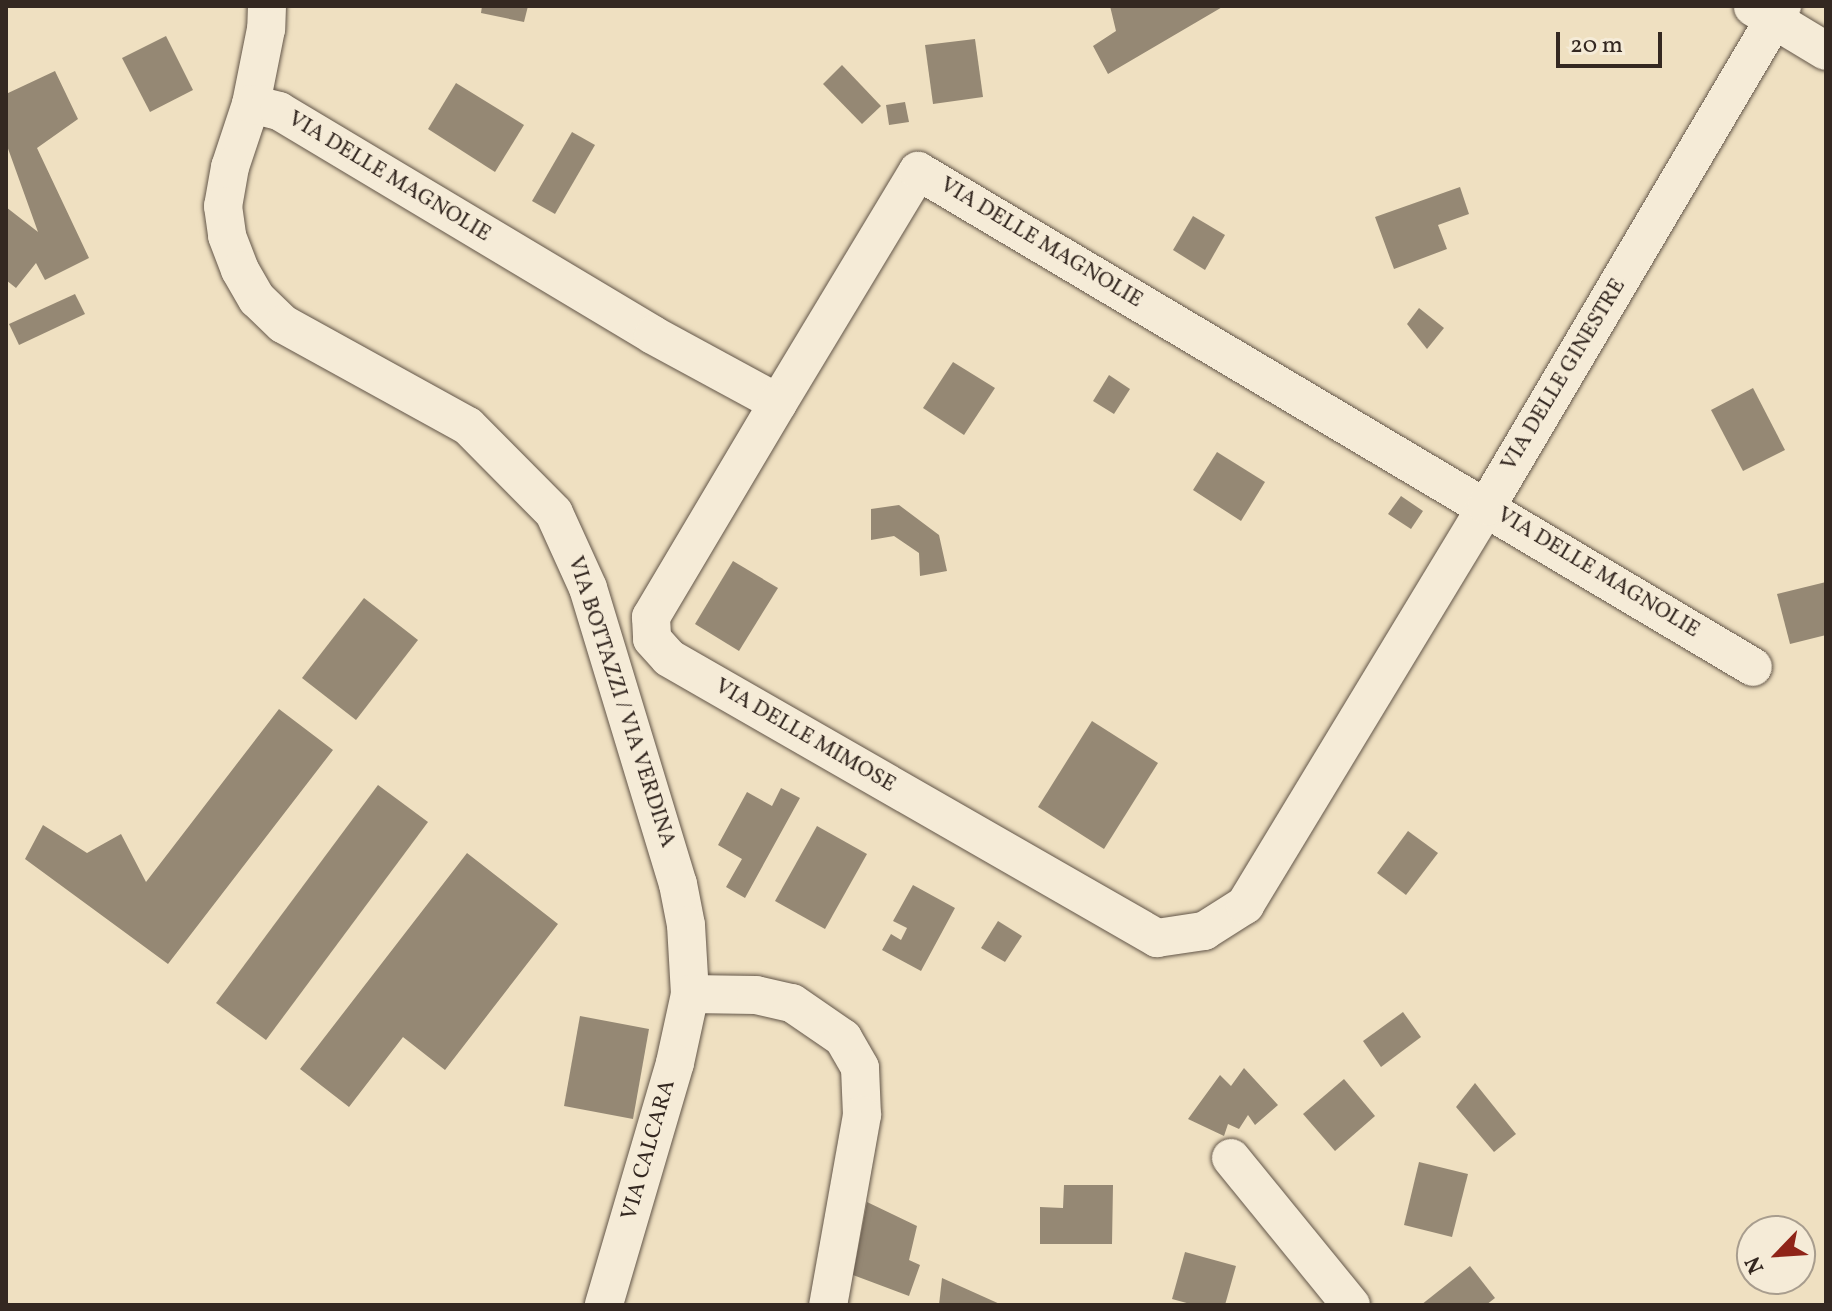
<!DOCTYPE html>
<style>
body{margin:0}
#map{position:relative;width:1832px;height:1311px;overflow:hidden;background:#efe0c1;font-family:Vollkorn,serif}
div>[style]{position:absolute}
.building>*{inset:0;background:#958874}
.roads{filter:drop-shadow(0 0 2px #635649) drop-shadow(0 0 2px #635649)}
.minor>*{height:38px;margin:-19px;padding:0 19px;transform-origin:19px;border-radius:19px;background:#f5ebd7}
span{translate:-50% -50%;white-space:nowrap;text-align:center;line-height:1.15;-webkit-text-stroke:6px #f5ebd7;paint-order:stroke}
.street-label{font-size:22px;color:#342821}
.frame{position:absolute;inset:0;border:8px solid #342821;pointer-events:none}
.north{position:absolute;left:1736px;top:1215px;width:80px;height:80px;box-sizing:border-box;background:#f5ebd7;border:2px solid #a89d8e;border-radius:50%;rotate:245deg;font-size:22px;font-weight:700;line-height:32px;text-align:center;color:#342821}
.north::after{content:'';display:block;margin:auto;width:28px;height:36px;background:#8f2418;clip-path:polygon(50% 0,100% 100%,50% 72%,0 100%)}
.scale{position:absolute;left:1556px;top:32px;width:106px;height:36px;box-sizing:border-box;border:4px solid #342821;border-top:0;padding-left:10px;font-size:24px;line-height:28px;white-space:nowrap;color:#342821;-webkit-text-stroke:6px #f5ebd7;paint-order:stroke}
</style>
<div id="map">
<div class="building">
<i style="clip-path:polygon(482px 6px,528px 6px,524px 22px,481px 13px)"></i>
<i style="clip-path:polygon(1110px 6px,1224px 6px,1108px 74px,1093px 46px,1116px 31px)"></i>
<i style="clip-path:polygon(166px 36px,193px 90px,150px 112px,122px 58px)"></i>
<i style="clip-path:polygon(975px 39px,983px 97px,933px 104px,925px 45px)"></i>
<i style="clip-path:polygon(842px 65px,881px 106px,862px 124px,823px 84px)"></i>
<i style="clip-path:polygon(55px 71px,78px 119px,37px 148px,89px 258px,45px 280px,36px 263px,16px 288px,6px 280px,6px 207px,38px 232px,6px 143px,6px 94px)"></i>
<i style="clip-path:polygon(456px 83px,524px 125px,495px 172px,428px 129px)"></i>
<i style="clip-path:polygon(905px 102px,909px 122px,889px 125px,886px 105px)"></i>
<i style="clip-path:polygon(572px 132px,595px 145px,555px 214px,532px 201px)"></i>
<i style="clip-path:polygon(1460px 187px,1469px 214px,1438px 225px,1447px 249px,1394px 269px,1375px 217px)"></i>
<i style="clip-path:polygon(1193px 216px,1225px 235px,1205px 270px,1173px 250px)"></i>
<i style="clip-path:polygon(75px 294px,85px 314px,19px 345px,9px 324px)"></i>
<i style="clip-path:polygon(1419px 308px,1444px 328px,1427px 349px,1407px 324px)"></i>
<i style="clip-path:polygon(953px 362px,995px 388px,964px 435px,923px 408px)"></i>
<i style="clip-path:polygon(1109px 375px,1130px 389px,1114px 414px,1093px 401px)"></i>
<i style="clip-path:polygon(1753px 388px,1785px 450px,1743px 471px,1711px 410px)"></i>
<i style="clip-path:polygon(1217px 452px,1265px 482px,1241px 521px,1193px 490px)"></i>
<i style="clip-path:polygon(1401px 496px,1423px 511px,1411px 529px,1388px 514px)"></i>
<i style="clip-path:polygon(899px 505px,939px 535px,947px 571px,920px 576px,919px 553px,894px 536px,871px 540px,871px 509px)"></i>
<i style="clip-path:polygon(733px 561px,778px 588px,739px 651px,695px 624px)"></i>
<i style="clip-path:polygon(1826px 582px,1826px 635px,1790px 644px,1777px 594px)"></i>
<i style="clip-path:polygon(364px 598px,418px 640px,356px 720px,302px 678px)"></i>
<i style="clip-path:polygon(279px 709px,333px 750px,168px 964px,25px 859px,43px 825px,87px 853px,121px 834px,146px 882px)"></i>
<i style="clip-path:polygon(1092px 721px,1158px 763px,1104px 849px,1038px 807px)"></i>
<i style="clip-path:polygon(378px 785px,428px 822px,266px 1040px,216px 1003px)"></i>
<i style="clip-path:polygon(781px 788px,800px 798px,745px 898px,726px 887px,742px 859px,718px 845px,747px 792px,772px 806px)"></i>
<i style="clip-path:polygon(817px 826px,867px 854px,825px 929px,775px 901px)"></i>
<i style="clip-path:polygon(1408px 831px,1438px 853px,1406px 895px,1377px 873px)"></i>
<i style="clip-path:polygon(467px 853px,558px 924px,445px 1070px,403px 1037px,349px 1107px,300px 1069px)"></i>
<i style="clip-path:polygon(913px 885px,955px 908px,921px 971px,882px 950px,891px 934px,901px 940px,907px 928px,893px 921px)"></i>
<i style="clip-path:polygon(998px 921px,1022px 936px,1005px 962px,981px 948px)"></i>
<i style="clip-path:polygon(1403px 1012px,1421px 1037px,1381px 1067px,1363px 1041px)"></i>
<i style="clip-path:polygon(580px 1016px,649px 1029px,633px 1119px,564px 1106px)"></i>
<i style="clip-path:polygon(1244px 1068px,1278px 1105px,1255px 1125px,1248px 1115px,1239px 1129px,1228px 1124px,1224px 1136px,1188px 1119px,1220px 1075px,1231px 1086px)"></i>
<i style="clip-path:polygon(1344px 1079px,1375px 1116px,1335px 1151px,1303px 1114px)"></i>
<i style="clip-path:polygon(1475px 1083px,1516px 1134px,1494px 1152px,1456px 1107px)"></i>
<i style="clip-path:polygon(1419px 1162px,1468px 1174px,1452px 1237px,1404px 1225px)"></i>
<i style="clip-path:polygon(1064px 1185px,1113px 1185px,1112px 1244px,1040px 1244px,1040px 1207px,1063px 1208px)"></i>
<i style="clip-path:polygon(867px 1202px,917px 1226px,909px 1260px,920px 1265px,909px 1296px,853px 1275px)"></i>
<i style="clip-path:polygon(1185px 1252px,1236px 1266px,1225px 1305px,1194px 1305px,1172px 1299px)"></i>
<i style="clip-path:polygon(1470px 1266px,1495px 1298px,1486px 1305px,1421px 1305px)"></i>
<i style="clip-path:polygon(942px 1278px,1002px 1305px,939px 1305px)"></i>
</div>
<div class="roads">
<div class="minor">
<i style="left:267px;top:6px;width:23px;rotate:92deg"></i>
<i style="left:266px;top:29px;width:76px;rotate:101.3deg"></i>
<i style="left:251px;top:104px;width:66px;rotate:108.4deg"></i>
<i style="left:230px;top:167px;width:40px;rotate:100deg"></i>
<i style="left:223px;top:206px;width:30px;rotate:82deg"></i>
<i style="left:227px;top:236px;width:36px;rotate:69deg"></i>
<i style="left:240px;top:270px;width:34px;rotate:60deg"></i>
<i style="left:257px;top:299px;width:36px;rotate:44deg"></i>
<i style="left:283px;top:324px;width:211px;rotate:28.9deg"></i>
<i style="left:468px;top:426px;width:122px;rotate:45.3deg"></i>
<i style="left:554px;top:513px;width:82px;rotate:65.6deg"></i>
<i style="left:588px;top:588px;width:309px;rotate:73.1deg"></i>
<i style="left:678px;top:884px;width:42px;rotate:79deg"></i>
<i style="left:686px;top:925px;width:69px;rotate:86.7deg"></i>
<i style="left:690px;top:994px;width:71px;rotate:102.3deg"></i>
<i style="left:675px;top:1063px;width:252px;rotate:106.4deg"></i>
<i style="left:1753px;top:7px;width:85px;rotate:31.1deg"></i>
<i style="left:251px;top:104px;width:29px;rotate:14deg"></i>
<i style="left:279px;top:111px;width:436px;rotate:30.9deg"></i>
<i style="left:653px;top:335px;width:142px;rotate:28.5deg"></i>
<i style="left:778px;top:403px;width:271px;rotate:-58.9deg"></i>
<i style="left:918px;top:171px;width:971px;rotate:30.71deg"></i>
<i style="left:778px;top:403px;width:249px;rotate:120.7deg"></i>
<i style="left:651px;top:617px;width:22px;rotate:87deg"></i>
<i style="left:652px;top:639px;width:25px;rotate:48deg"></i>
<i style="left:669px;top:658px;width:563px;rotate:29.85deg"></i>
<i style="left:1157px;top:938px;width:48px;rotate:-8.5deg"></i>
<i style="left:1204px;top:931px;width:49px;rotate:-32.4deg"></i>
<i style="left:1245px;top:905px;width:467px;rotate:-58.8deg"></i>
<i style="left:1487px;top:506px;width:581px;rotate:-59.46deg"></i>
<i style="left:690px;top:994px;width:66px;rotate:0.9deg"></i>
<i style="left:756px;top:995px;width:37px;rotate:13deg"></i>
<i style="left:792px;top:1003px;width:62px;rotate:34.5deg"></i>
<i style="left:843px;top:1038px;width:34px;rotate:60deg"></i>
<i style="left:860px;top:1068px;width:47px;rotate:87.6deg"></i>
<i style="left:862px;top:1115px;width:193px;rotate:100.1deg"></i>
<i style="left:1231px;top:1158px;width:190px;rotate:50.8deg"></i>
</div>
</div>
<div class="street-label">
<span style="left:389px;top:177px;rotate:31deg">VIA DELLE MAGNOLIE</span>
<span style="left:1041px;top:243px;rotate:31deg">VIA DELLE MAGNOLIE</span>
<span style="left:1564px;top:375px;rotate:-59deg">VIA DELLE GINESTRE</span>
<span style="left:1598px;top:573px;rotate:31deg">VIA DELLE MAGNOLIE</span>
<span style="left:621px;top:702px;rotate:72deg">VIA BOTTAZZI / VIA VERDINA</span>
<span style="left:805px;top:736px;rotate:30deg">VIA DELLE MIMOSE</span>
<span style="left:649px;top:1150px;rotate:-74deg">VIA CALCARA</span>
</div>
<div class="frame"></div>
<div class="north">N</div>
<div class="scale">20 m</div>
</div>
